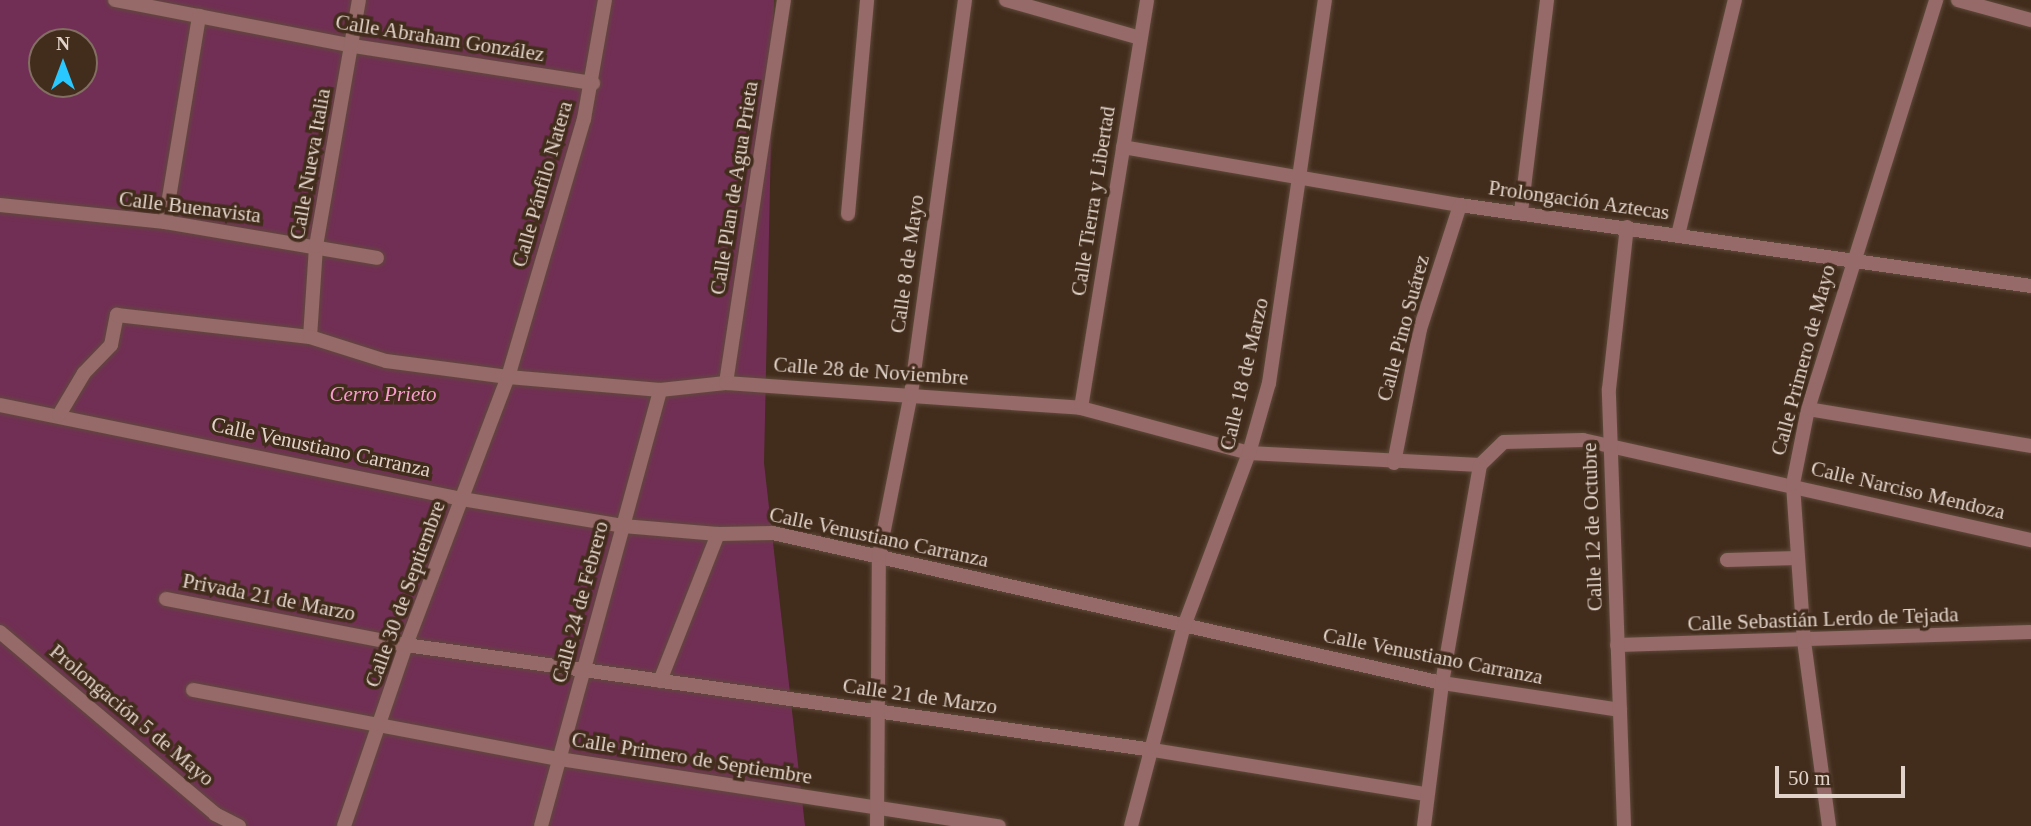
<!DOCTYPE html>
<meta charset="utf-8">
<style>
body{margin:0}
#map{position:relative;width:2031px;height:826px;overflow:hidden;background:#422c1c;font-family:Georgia,serif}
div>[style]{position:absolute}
.green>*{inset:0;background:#722f55}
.roads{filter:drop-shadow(0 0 2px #5f4a3b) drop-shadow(0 0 2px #5f4a3b)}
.street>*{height:14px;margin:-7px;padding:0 7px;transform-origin:7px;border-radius:7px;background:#956a68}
span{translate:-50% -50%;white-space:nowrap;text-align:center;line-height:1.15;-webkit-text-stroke:7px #422c1c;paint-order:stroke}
.street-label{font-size:21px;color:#e1d3c9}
.park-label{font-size:21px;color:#f89ccd;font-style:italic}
.north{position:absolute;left:28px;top:28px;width:70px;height:70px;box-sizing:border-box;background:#422c1c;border:2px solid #826f61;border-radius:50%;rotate:0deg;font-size:19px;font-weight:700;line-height:28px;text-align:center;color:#e1d3c9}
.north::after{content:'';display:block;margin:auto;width:24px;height:32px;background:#29c8ff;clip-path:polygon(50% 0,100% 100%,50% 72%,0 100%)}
.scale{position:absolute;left:1775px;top:766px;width:130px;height:32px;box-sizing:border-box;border:4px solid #e1d3c9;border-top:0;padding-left:9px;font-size:21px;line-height:24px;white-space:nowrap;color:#e1d3c9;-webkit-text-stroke:5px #422c1c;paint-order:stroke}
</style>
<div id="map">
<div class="green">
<i style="clip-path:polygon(evenodd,0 0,774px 0,764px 463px,805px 826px,0 826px,0 0,42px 42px,84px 42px,84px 84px,42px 84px,42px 42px)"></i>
</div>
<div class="roads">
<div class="street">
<i style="left:115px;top:0;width:242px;rotate:10.9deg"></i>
<i style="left:353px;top:46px;width:243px;rotate:8.8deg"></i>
<i style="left:1006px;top:0;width:139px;rotate:15.8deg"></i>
<i style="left:1958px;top:0;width:76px;rotate:15.3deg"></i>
<i style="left:1123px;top:147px;width:342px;rotate:9.8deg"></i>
<i style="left:1460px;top:205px;width:577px;rotate:8.07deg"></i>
<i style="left:0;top:205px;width:166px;rotate:5.9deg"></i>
<i style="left:165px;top:222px;width:215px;rotate:9.6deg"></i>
<i style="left:1521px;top:212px;width:214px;rotate:-83deg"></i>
<i style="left:848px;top:214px;width:215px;rotate:-84.9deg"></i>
<i style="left:165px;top:222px;width:209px;rotate:-80.6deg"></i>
<i style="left:1678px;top:235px;width:242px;rotate:-76.4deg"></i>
<i style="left:310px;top:337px;width:91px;rotate:-86.2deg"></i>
<i style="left:316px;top:246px;width:250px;rotate:-80.1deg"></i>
<i style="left:726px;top:383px;width:387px;rotate:-81.4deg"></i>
<i style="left:0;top:405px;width:471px;rotate:11.5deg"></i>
<i style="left:462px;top:499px;width:163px;rotate:9.5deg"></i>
<i style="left:623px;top:526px;width:95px;rotate:4.8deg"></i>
<i style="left:718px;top:534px;width:55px;rotate:-1deg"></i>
<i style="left:773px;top:533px;width:686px;rotate:12.64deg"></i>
<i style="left:1442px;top:683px;width:180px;rotate:8.6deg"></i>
<i style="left:1081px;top:408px;width:413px;rotate:-80.8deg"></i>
<i style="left:1808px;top:409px;width:226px;rotate:9.4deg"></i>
<i style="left:59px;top:415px;width:49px;rotate:-59.2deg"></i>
<i style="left:84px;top:373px;width:39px;rotate:-46deg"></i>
<i style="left:111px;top:345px;width:31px;rotate:-79deg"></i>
<i style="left:117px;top:315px;width:194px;rotate:6.5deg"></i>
<i style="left:310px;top:337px;width:80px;rotate:17.5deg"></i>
<i style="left:386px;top:361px;width:123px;rotate:7.5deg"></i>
<i style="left:508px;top:377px;width:153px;rotate:4.9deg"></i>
<i style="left:660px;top:390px;width:66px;rotate:-6.1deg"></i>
<i style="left:726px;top:383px;width:356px;rotate:4deg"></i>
<i style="left:1081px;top:408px;width:174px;rotate:15deg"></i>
<i style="left:1249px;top:453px;width:231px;rotate:3deg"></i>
<i style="left:1480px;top:465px;width:33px;rotate:-44deg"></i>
<i style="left:1504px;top:442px;width:79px;rotate:-1.5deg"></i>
<i style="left:1583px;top:440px;width:459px;rotate:12.6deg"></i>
<i style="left:1394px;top:463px;width:136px;rotate:-79deg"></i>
<i style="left:1420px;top:329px;width:130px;rotate:-72.1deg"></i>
<i style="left:1727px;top:560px;width:70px;rotate:-1.6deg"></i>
<i style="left:166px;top:599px;width:244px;rotate:10.9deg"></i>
<i style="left:406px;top:645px;width:754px;rotate:8deg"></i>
<i style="left:1153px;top:750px;width:277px;rotate:9.2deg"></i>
<i style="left:0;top:632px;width:282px;rotate:40.2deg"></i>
<i style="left:215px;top:814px;width:27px;rotate:27deg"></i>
<i style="left:1617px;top:645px;width:414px;rotate:-1.8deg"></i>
<i style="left:660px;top:681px;width:158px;rotate:-68.5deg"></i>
<i style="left:193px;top:690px;width:372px;rotate:10.7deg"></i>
<i style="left:559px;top:759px;width:445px;rotate:8.7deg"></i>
<i style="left:344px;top:826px;width:191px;rotate:-71.1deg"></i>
<i style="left:406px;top:645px;width:287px;rotate:-69.2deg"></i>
<i style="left:508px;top:377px;width:269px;rotate:-73.6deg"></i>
<i style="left:584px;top:119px;width:121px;rotate:-80deg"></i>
<i style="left:541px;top:826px;width:452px;rotate:-74.7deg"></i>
<i style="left:877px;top:826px;width:271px;rotate:-89.6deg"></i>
<i style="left:879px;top:555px;width:164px;rotate:-78.8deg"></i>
<i style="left:911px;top:394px;width:398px;rotate:-82.2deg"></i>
<i style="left:1131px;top:826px;width:207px;rotate:-75.2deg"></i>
<i style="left:1184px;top:626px;width:185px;rotate:-69.4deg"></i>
<i style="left:1249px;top:453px;width:73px;rotate:-74.1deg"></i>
<i style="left:1269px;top:383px;width:387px;rotate:-81.7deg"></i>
<i style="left:1424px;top:826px;width:144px;rotate:-82.8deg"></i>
<i style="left:1442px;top:683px;width:221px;rotate:-80.1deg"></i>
<i style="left:1624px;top:826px;width:437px;rotate:-92deg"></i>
<i style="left:1609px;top:389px;width:163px;rotate:-83.7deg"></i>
<i style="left:1829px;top:826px;width:186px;rotate:-97.7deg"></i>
<i style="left:1804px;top:642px;width:158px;rotate:-94deg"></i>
<i style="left:1793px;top:484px;width:76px;rotate:-78.7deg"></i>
<i style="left:1808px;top:409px;width:429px;rotate:-72.6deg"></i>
</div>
</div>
<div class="street-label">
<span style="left:440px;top:38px;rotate:9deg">Calle Abraham González</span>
<span style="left:310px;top:164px;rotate:-80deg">Calle Nueva Italia</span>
<span style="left:542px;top:184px;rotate:-74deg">Calle Pánfilo Natera</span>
<span style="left:734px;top:188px;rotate:-81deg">Calle Plan de Agua Prieta</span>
<span style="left:1579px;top:200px;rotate:8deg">Prolongación Aztecas</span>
<span style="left:1093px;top:201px;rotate:-81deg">Calle Tierra y Libertad</span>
<span style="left:190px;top:207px;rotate:7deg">Calle Buenavista</span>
<span style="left:907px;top:264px;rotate:-82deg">Calle 8 de Mayo</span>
<span style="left:1403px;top:328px;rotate:-75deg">Calle Pino Suárez</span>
<span style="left:1803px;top:360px;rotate:-75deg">Calle Primero de Mayo</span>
<span style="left:871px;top:371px;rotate:4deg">Calle 28 de Noviembre</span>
<span style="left:1244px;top:374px;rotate:-77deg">Calle 18 de Marzo</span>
<span style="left:321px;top:447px;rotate:12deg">Calle Venustiano Carranza</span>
<span style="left:1908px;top:490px;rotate:13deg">Calle Narciso Mendoza</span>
<span style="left:1592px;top:527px;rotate:-92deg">Calle 12 de Octubre</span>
<span style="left:879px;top:537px;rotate:12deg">Calle Venustiano Carranza</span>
<span style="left:405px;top:594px;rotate:-70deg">Calle 30 de Septiembre</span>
<span style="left:269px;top:597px;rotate:11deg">Privada 21 de Marzo</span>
<span style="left:580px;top:602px;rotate:-75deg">Calle 24 de Febrero</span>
<span style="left:1823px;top:619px;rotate:-2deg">Calle Sebastián Lerdo de Tejada</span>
<span style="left:1433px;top:656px;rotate:11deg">Calle Venustiano Carranza</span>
<span style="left:920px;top:696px;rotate:8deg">Calle 21 de Marzo</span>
<span style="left:132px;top:715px;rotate:40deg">Prolongación 5 de Mayo</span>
<span style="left:692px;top:758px;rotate:9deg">Calle Primero de Septiembre</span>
</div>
<div class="park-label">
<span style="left:383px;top:394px">Cerro Prieto</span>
</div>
<div class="north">N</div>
<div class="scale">50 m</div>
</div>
